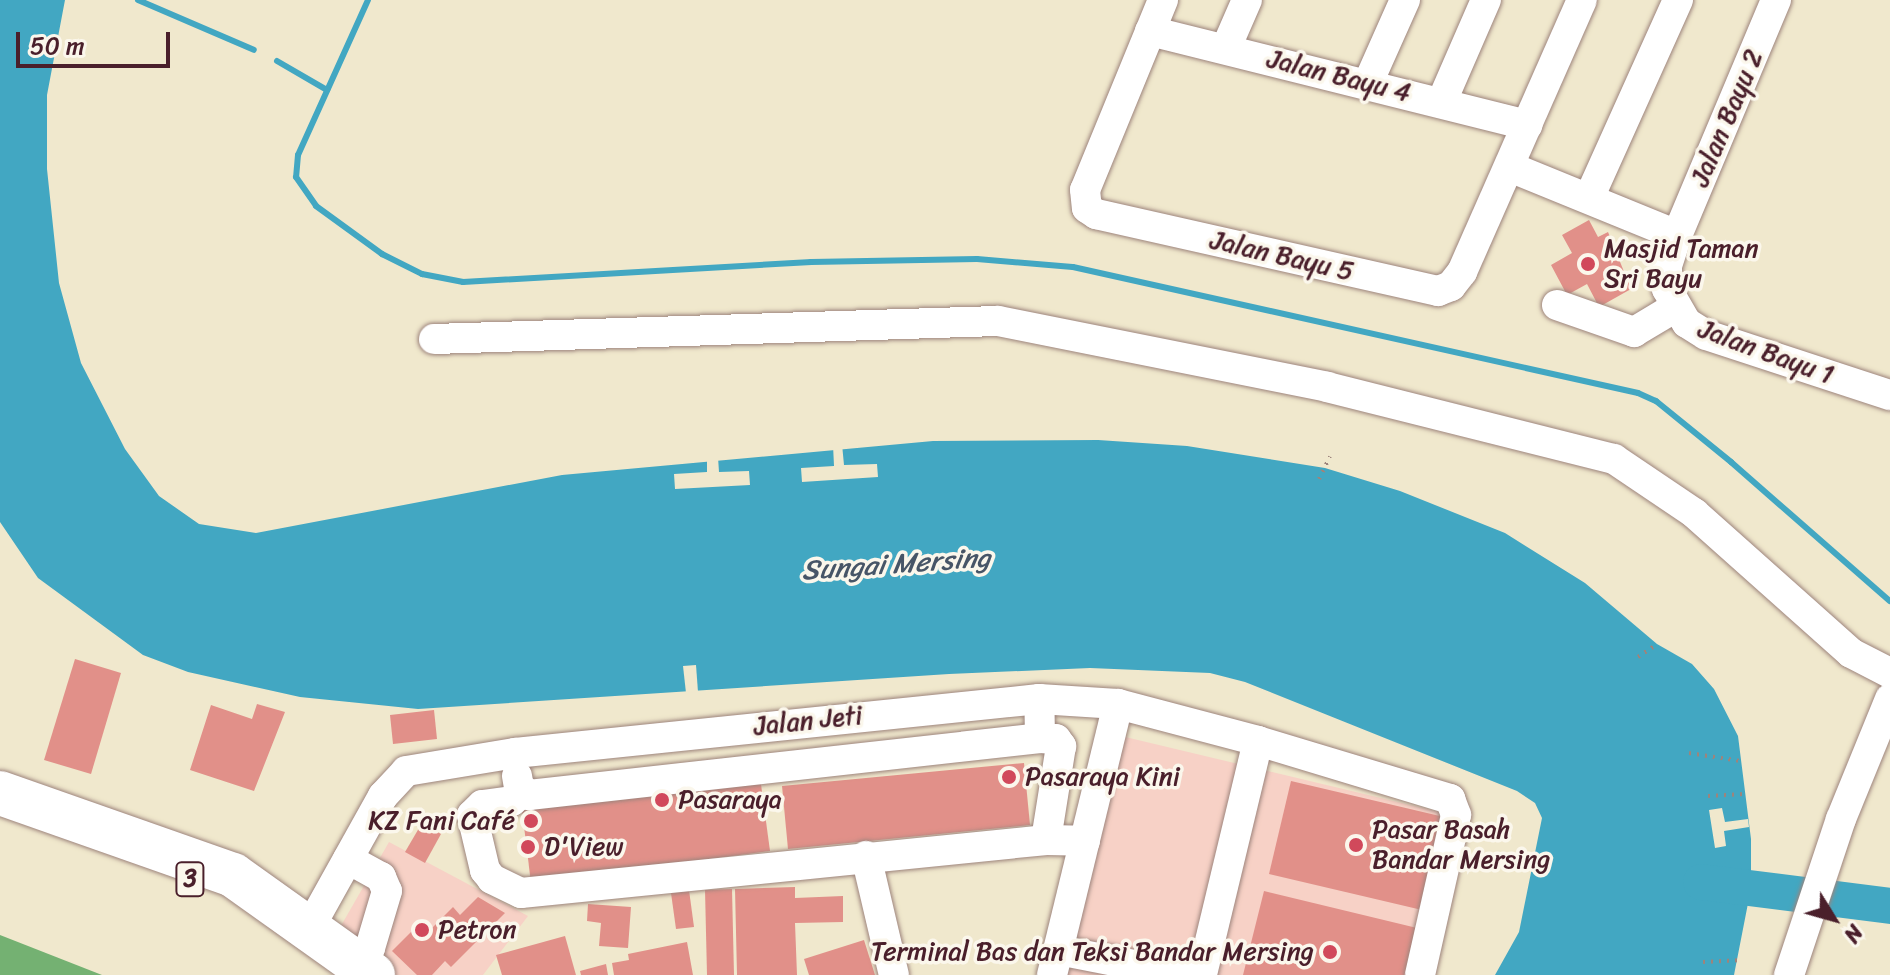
<!DOCTYPE html>
<meta charset="utf-8">
<style>
body{margin:0}
#map{position:relative;width:1890px;height:975px;overflow:hidden;background:#f0e8cd;font-family:Sriracha,sans-serif}
div>[style]{position:absolute}
.built>*{inset:0;background:#f7d1c6}
.forest>*{inset:0;background:#74b172}
.water>*{inset:0;background:#42a7c2}
.pier>*{inset:0;background:#f0e8cd}
.stream>*{height:6px;margin:-3px;padding:0 3px;transform-origin:3px;border-radius:3px;background:#42a7c2}
.river>*{height:36px;margin:-18px;padding:0 18px;transform-origin:18px;border-radius:18px;background:#42a7c2}
.building>*{inset:0;background:#e19089}
.path>*{height:4px;margin-top:-2px;transform-origin:0;background:repeating-linear-gradient(90deg,#9d847c 0 2px,transparent 0 8px)}
.roads{filter:drop-shadow(0 0 2px #9d847c) drop-shadow(0 0 2px #9d847c)}
.minor>*{height:30px;margin:-15px;padding:0 15px;transform-origin:15px;border-radius:15px;background:#fff}
.highway>*{height:44px;margin:-22px;padding:0 22px;transform-origin:22px;border-radius:22px;background:#fff}
.dots>*{width:22px;height:22px;translate:-50% -50%;box-sizing:border-box;border:4px solid #fbf7ec;border-radius:50%}
span{translate:-50% -50%;white-space:nowrap;text-align:center;line-height:1.15;-webkit-text-stroke:7px #fbf7ec;paint-order:stroke}
.shield-label span{padding:2px 6px;background:#fbf7ec;border:2px solid;border-radius:6px;-webkit-text-stroke-width:0}
.shield-label{font-size:24px;color:#4a1f2b;font-weight:700}
.street-label{font-size:26px;color:#4a1f2b}
.poi-label{font-size:26px;color:#4a1f2b}
.left{translate:0 -50%;text-align:left}
.right{translate:-100% -50%;text-align:right}
.water-label{font-size:28px;color:#475567;font-style:italic}
.north{position:absolute;left:1794px;top:879px;width:80px;height:80px;-webkit-text-stroke:6px #fbf7ec;paint-order:stroke;rotate:127deg;font-size:22px;font-weight:700;line-height:32px;text-align:center;color:#4a1f2b}
.north::after{content:'';display:block;margin:auto;width:28px;height:36px;background:#4a1f2b;clip-path:polygon(50% 0,100% 100%,50% 72%,0 100%)}
.scale{position:absolute;left:16px;top:32px;width:154px;height:36px;box-sizing:border-box;border:4px solid #4a1f2b;border-top:0;padding-left:10px;font-size:24px;line-height:28px;white-space:nowrap;color:#4a1f2b;-webkit-text-stroke:6px #fbf7ec;paint-order:stroke}
</style>
<div id="map">
<div class="built">
<i style="clip-path:polygon(1117px 735px,1452px 815px,1414px 975px,1060px 975px)"></i>
<i style="clip-path:polygon(389px 842px,528px 916px,483px 975px,380px 975px,334px 938px)"></i>
</div>
<div class="forest">
<i style="clip-path:polygon(0 935px,102px 975px,0 975px)"></i>
</div>
<div class="water">
<i style="clip-path:polygon(0 0,65px 0,47px 95px,47px 169px,59px 283px,81px 363px,125px 449px,159px 496px,199px 524px,256px 533px,562px 475px,933px 441px,1098px 440px,1187px 446px,1325px 468px,1400px 491px,1505px 533px,1585px 583px,1657px 644px,1692px 664px,1714px 689px,1738px 736px,1751px 839px,1751px 888px,1734px 975px,1495px 975px,1519px 932px,1542px 818px,1535px 803px,1517px 791px,1245px 682px,1210px 673px,1090px 668px,949px 674px,418px 709px,300px 697px,188px 672px,143px 655px,38px 578px,0 522px)"></i>
</div>
<div class="pier">
<i style="clip-path:polygon(842px 444px,844px 465px,877px 464px,878px 477px,802px 482px,801px 468px,834px 466px,833px 445px)"></i>
<i style="clip-path:polygon(718px 457px,719px 472px,749px 471px,750px 485px,675px 489px,674px 474px,707px 472px,707px 458px)"></i>
<i style="clip-path:polygon(696px 665px,698px 692px,686px 693px,683px 666px)"></i>
<i style="clip-path:polygon(1722px 808px,1725px 822px,1748px 819px,1749px 827px,1724px 831px,1726px 846px,1715px 848px,1709px 810px)"></i>
</div>
<div class="stream">
<i style="left:138px;top:0;width:126px;rotate:23.3deg"></i>
<i style="left:368px;top:0;width:170px;rotate:114.3deg"></i>
<i style="left:298px;top:155px;width:22px;rotate:95deg"></i>
<i style="left:296px;top:177px;width:35px;rotate:55deg"></i>
<i style="left:316px;top:206px;width:82px;rotate:36deg"></i>
<i style="left:382px;top:254px;width:45px;rotate:26.6deg"></i>
<i style="left:422px;top:274px;width:42px;rotate:11deg"></i>
<i style="left:463px;top:282px;width:349px;rotate:-3.3deg"></i>
<i style="left:811px;top:262px;width:166px;rotate:-1deg"></i>
<i style="left:977px;top:259px;width:96px;rotate:4.8deg"></i>
<i style="left:1073px;top:267px;width:579px;rotate:12.57deg"></i>
<i style="left:1638px;top:393px;width:20px;rotate:24deg"></i>
<i style="left:1656px;top:401px;width:97px;rotate:39.1deg"></i>
<i style="left:1731px;top:462px;width:211px;rotate:41.2deg"></i>
<i style="left:277px;top:61px;width:58px;rotate:30.1deg"></i>
</div>
<div class="river">
<i style="left:1701px;top:882px;width:191px;rotate:7.2deg"></i>
</div>
<div class="building">
<i style="clip-path:polygon(1589px 220px,1598px 237px,1608px 232px,1631px 289px,1599px 307px,1587px 284px,1567px 295px,1551px 265px,1572px 253px,1562px 235px)"></i>
<i style="clip-path:polygon(75px 659px,121px 673px,91px 774px,44px 760px)"></i>
<i style="clip-path:polygon(257px 704px,285px 712px,254px 791px,190px 770px,211px 705px,252px 719px)"></i>
<i style="clip-path:polygon(434px 710px,437px 739px,393px 744px,390px 715px)"></i>
<i style="clip-path:polygon(1024px 763px,1030px 825px,788px 849px,782px 786px)"></i>
<i style="clip-path:polygon(760px 777px,770px 851px,531px 883px,522px 810px)"></i>
<i style="clip-path:polygon(1291px 781px,1444px 817px,1422px 910px,1269px 874px)"></i>
<i style="clip-path:polygon(422px 823px,441px 834px,425px 863px,405px 852px)"></i>
<i style="clip-path:polygon(795px 887px,795px 898px,843px 896px,843px 922px,795px 923px,797px 975px,737px 975px,735px 889px)"></i>
<i style="clip-path:polygon(732px 889px,734px 975px,707px 975px,705px 890px)"></i>
<i style="clip-path:polygon(689px 890px,694px 927px,676px 929px,671px 893px)"></i>
<i style="clip-path:polygon(1264px 891px,1417px 928px,1405px 975px,1243px 975px)"></i>
<i style="clip-path:polygon(478px 897px,505px 913px,451px 967px,445px 961px,432px 975px,417px 975px,392px 951px,419px 924px,428px 932px,453px 907px,460px 915px)"></i>
<i style="clip-path:polygon(588px 904px,631px 907px,628px 948px,599px 946px,601px 923px,587px 921px)"></i>
<i style="clip-path:polygon(565px 936px,576px 975px,502px 975px,496px 955px)"></i>
<i style="clip-path:polygon(864px 940px,875px 975px,809px 975px,804px 959px)"></i>
<i style="clip-path:polygon(687px 942px,693px 975px,614px 975px,612px 963px,629px 960px,628px 954px)"></i>
<i style="clip-path:polygon(606px 964px,608px 975px,581px 975px,580px 971px)"></i>
</div>
<div class="path">
<i style="left:1319px;top:479px;width:25px;rotate:-64deg"></i>
<i style="left:1638px;top:657px;width:23px;rotate:-34deg"></i>
<i style="left:1689px;top:753px;width:52px;rotate:8.9deg"></i>
<i style="left:1708px;top:796px;width:36px;rotate:-3deg"></i>
<i style="left:1703px;top:962px;width:35px;rotate:-3deg"></i>
</div>
<div class="roads">
<div class="minor">
<i style="left:1163px;top:0;width:205px;rotate:112.3deg"></i>
<i style="left:1085px;top:190px;width:18px;rotate:84deg"></i>
<i style="left:1087px;top:208px;width:11px;rotate:34deg"></i>
<i style="left:1096px;top:214px;width:351px;rotate:12.7deg"></i>
<i style="left:1438px;top:291px;width:14px;rotate:-21deg"></i>
<i style="left:1451px;top:286px;width:18px;rotate:-52deg"></i>
<i style="left:1462px;top:272px;width:297px;rotate:-66.2deg"></i>
<i style="left:1776px;top:0;width:255px;rotate:112.8deg"></i>
<i style="left:1677px;top:235px;width:33px;rotate:108deg"></i>
<i style="left:1667px;top:266px;width:23px;rotate:90deg"></i>
<i style="left:1667px;top:289px;width:39px;rotate:60deg"></i>
<i style="left:1687px;top:323px;width:22px;rotate:32deg"></i>
<i style="left:1706px;top:335px;width:194px;rotate:18.1deg"></i>
<i style="left:1150px;top:31px;width:389px;rotate:14deg"></i>
<i style="left:1226px;top:48px;width:52px;rotate:-66.4deg"></i>
<i style="left:1368px;top:83px;width:91px;rotate:-66deg"></i>
<i style="left:1442px;top:101px;width:110px;rotate:-66.5deg"></i>
<i style="left:1510px;top:167px;width:180px;rotate:22.2deg"></i>
<i style="left:1589px;top:198px;width:217px;rotate:-65.8deg"></i>
<i style="left:1557px;top:305px;width:82px;rotate:19.3deg"></i>
<i style="left:1634px;top:332px;width:47px;rotate:-31deg"></i>
<i style="left:434px;top:339px;width:564px;rotate:-1.83deg"></i>
<i style="left:998px;top:321px;width:336px;rotate:11.3deg"></i>
<i style="left:1327px;top:387px;width:296px;rotate:14.1deg"></i>
<i style="left:1614px;top:459px;width:97px;rotate:34deg"></i>
<i style="left:1694px;top:513px;width:210px;rotate:41.7deg"></i>
<i style="left:1851px;top:653px;width:44px;rotate:27.1deg"></i>
<i style="left:1040px;top:738px;width:16px;rotate:4deg"></i>
<i style="left:1056px;top:739px;width:9px;rotate:54deg"></i>
<i style="left:1061px;top:746px;width:95px;rotate:99.1deg"></i>
<i style="left:1258px;top:741px;width:201px;rotate:16.8deg"></i>
<i style="left:1450px;top:799px;width:17px;rotate:69deg"></i>
<i style="left:1456px;top:815px;width:164px;rotate:102.7deg"></i>
<i style="left:517px;top:776px;width:11px;rotate:80deg"></i>
<i style="left:519px;top:787px;width:13px;rotate:39deg"></i>
<i style="left:529px;top:795px;width:514px;rotate:-6.36deg"></i>
<i style="left:1040px;top:738px;width:39px;rotate:-91deg"></i>
<i style="left:522px;top:792px;width:13px;rotate:138deg"></i>
<i style="left:512px;top:801px;width:30px;rotate:172deg"></i>
<i style="left:482px;top:805px;width:14px;rotate:135deg"></i>
<i style="left:472px;top:815px;width:57px;rotate:76.7deg"></i>
<i style="left:485px;top:870px;width:11px;rotate:52deg"></i>
<i style="left:492px;top:879px;width:32px;rotate:26deg"></i>
<i style="left:521px;top:893px;width:528px;rotate:-5.76deg"></i>
<i style="left:1046px;top:840px;width:39px;rotate:1deg"></i>
<i style="left:866px;top:856px;width:122px;rotate:76.8deg"></i>
<i style="left:348px;top:859px;width:38px;rotate:29deg"></i>
<i style="left:381px;top:877px;width:15px;rotate:67deg"></i>
<i style="left:387px;top:891px;width:59px;rotate:106.6deg"></i>
<i style="left:370px;top:948px;width:19px;rotate:126deg"></i>
<i style="left:310px;top:927px;width:150px;rotate:-60.9deg"></i>
<i style="left:383px;top:796px;width:34px;rotate:-47deg"></i>
<i style="left:406px;top:771px;width:110px;rotate:-9.4deg"></i>
<i style="left:515px;top:753px;width:527px;rotate:-5.88deg"></i>
<i style="left:1039px;top:699px;width:79px;rotate:3.6deg"></i>
<i style="left:1118px;top:704px;width:145px;rotate:14.8deg"></i>
<i style="left:1258px;top:741px;width:241px;rotate:103.5deg"></i>
<i style="left:1058px;top:950px;width:129px;rotate:11.1deg"></i>
<i style="left:1052px;top:975px;width:279px;rotate:-76.3deg"></i>
<i style="left:1789px;top:975px;width:164px;rotate:-71.6deg"></i>
<i style="left:1841px;top:819px;width:130px;rotate:-67.8deg"></i>
</div>
<div class="highway">
<i style="left:0;top:793px;width:247px;rotate:19.4deg"></i>
<i style="left:233px;top:875px;width:172px;rotate:35.5deg"></i>
</div>
</div>
<div class="dots">
<i style="left:1588px;top:264px;background:#d1495b"></i>
<i style="left:1009px;top:777px;background:#d1495b"></i>
<i style="left:662px;top:800px;background:#d1495b"></i>
<i style="left:531px;top:821px;background:#d1495b"></i>
<i style="left:1356px;top:845px;background:#d1495b"></i>
<i style="left:528px;top:847px;background:#d1495b"></i>
<i style="left:422px;top:930px;background:#d1495b"></i>
<i style="left:1330px;top:952px;background:#d1495b"></i>
</div>
<div class="shield-label">
<span style="left:190px;top:879px">3</span>
</div>
<div class="street-label">
<span style="left:1339px;top:76px;rotate:14deg">Jalan Bayu 4</span>
<span style="left:1727px;top:118px;rotate:-67deg">Jalan Bayu 2</span>
<span style="left:1282px;top:256px;rotate:13deg">Jalan Bayu 5</span>
<span style="left:1766px;top:352px;rotate:20deg">Jalan Bayu 1</span>
<span style="left:808px;top:721px;rotate:-6deg">Jalan Jeti</span>
</div>
<div class="poi-label">
<span class="left" style="left:1604px;top:264px">Masjid Taman<br>Sri Bayu</span>
<span class="left" style="left:1025px;top:777px">Pasaraya Kini</span>
<span class="left" style="left:678px;top:800px">Pasaraya</span>
<span class="right" style="left:515px;top:821px">KZ Fani Café</span>
<span class="left" style="left:1372px;top:845px">Pasar Basah<br>Bandar Mersing</span>
<span class="left" style="left:544px;top:847px">D'View</span>
<span class="left" style="left:438px;top:930px">Petron</span>
<span class="right" style="left:1314px;top:952px">Terminal Bas dan Teksi Bandar Mersing</span>
</div>
<div class="water-label">
<span style="left:896px;top:564px;rotate:-4deg">Sungai Mersing</span>
</div>
<div class="north">N</div>
<div class="scale">50 m</div>
</div>
